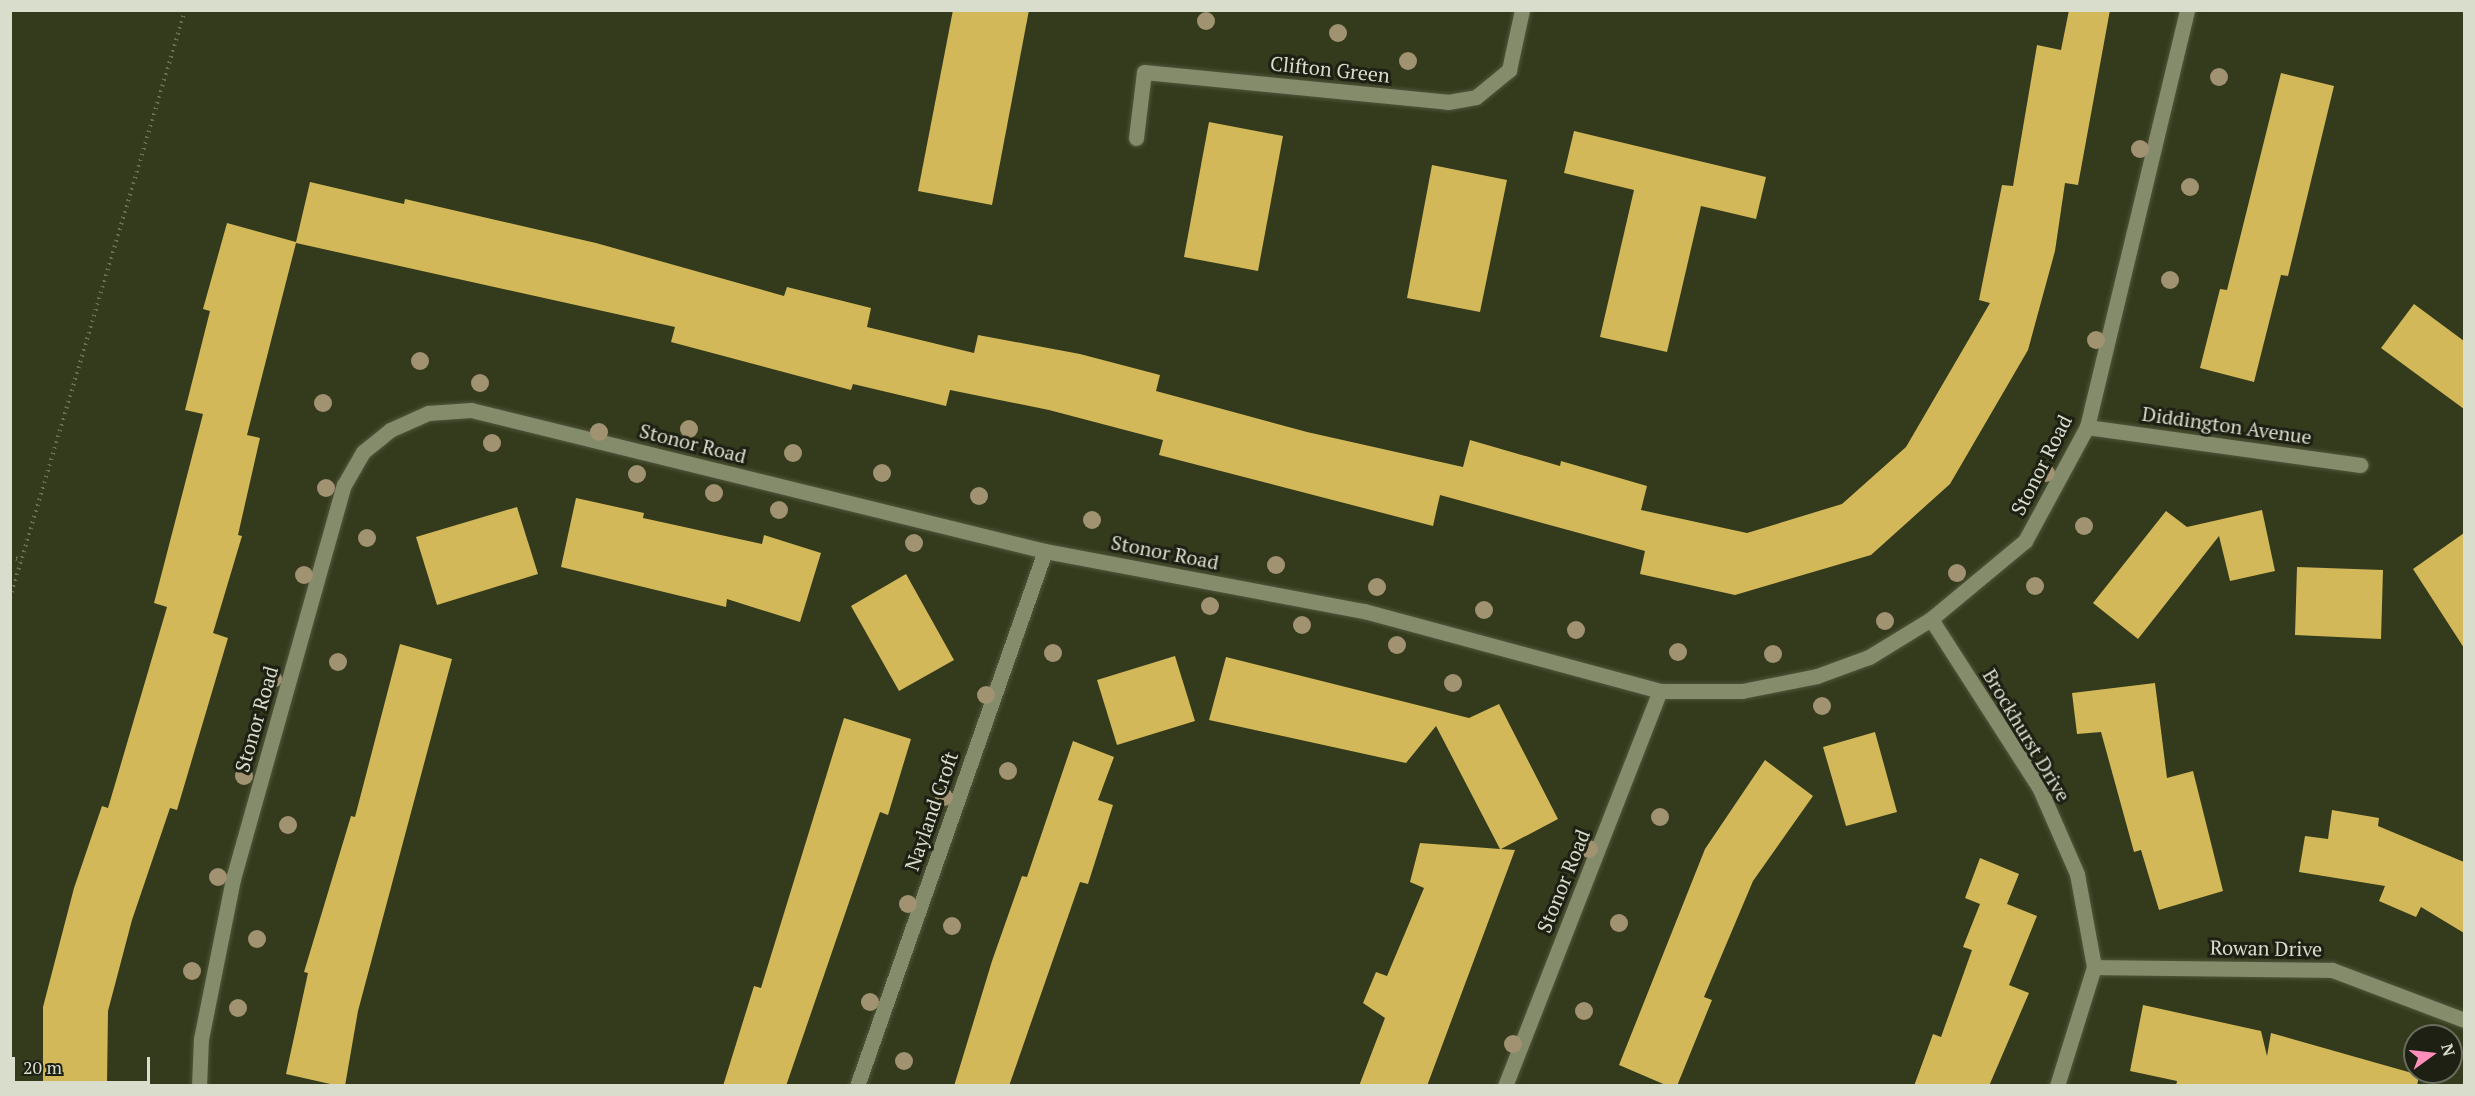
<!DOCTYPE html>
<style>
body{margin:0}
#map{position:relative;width:2475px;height:1096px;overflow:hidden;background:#343a1c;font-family:"PT Serif",serif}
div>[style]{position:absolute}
.building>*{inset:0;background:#d2b858}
.path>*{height:4px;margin-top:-2px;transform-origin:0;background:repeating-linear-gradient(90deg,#6a7056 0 1.5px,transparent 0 6px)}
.roads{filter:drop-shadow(0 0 2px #51563c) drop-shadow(0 0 2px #51563c)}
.minor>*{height:15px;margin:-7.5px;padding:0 7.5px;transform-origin:7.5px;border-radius:7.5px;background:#848c6b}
.trees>*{width:18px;height:18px;margin:-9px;border-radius:50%;background:#a19271}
span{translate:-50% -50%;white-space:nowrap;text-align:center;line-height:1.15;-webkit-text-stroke:6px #1d2013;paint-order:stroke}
.street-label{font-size:20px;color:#d9ddcc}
.frame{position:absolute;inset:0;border:12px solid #d9ddcc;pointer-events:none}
.north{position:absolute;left:2403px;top:1024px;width:60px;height:60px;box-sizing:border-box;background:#1d2013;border:2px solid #686c5d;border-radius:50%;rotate:75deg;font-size:16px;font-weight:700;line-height:24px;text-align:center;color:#d9ddcc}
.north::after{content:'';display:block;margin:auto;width:21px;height:27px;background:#fe8ebb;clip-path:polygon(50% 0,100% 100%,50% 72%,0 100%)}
.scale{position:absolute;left:12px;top:1057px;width:138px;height:27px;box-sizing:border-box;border:3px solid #d9ddcc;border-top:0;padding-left:8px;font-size:18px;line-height:21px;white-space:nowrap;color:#d9ddcc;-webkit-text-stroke:4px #1d2013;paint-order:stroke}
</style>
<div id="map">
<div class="building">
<i style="clip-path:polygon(953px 10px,1029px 10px,992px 205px,918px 191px)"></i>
<i style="clip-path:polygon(2069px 10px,2110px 10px,2078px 185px,2065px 183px,2055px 251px,2028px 350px,1950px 484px,1871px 555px,1735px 595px,1640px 574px,1645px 551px,1440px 495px,1433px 526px,1159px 455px,1163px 440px,1049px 410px,950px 390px,946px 406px,853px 384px,851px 390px,671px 342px,675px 327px,296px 243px,247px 435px,260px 438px,238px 535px,242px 536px,213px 633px,228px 638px,177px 810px,170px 808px,132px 920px,108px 1011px,107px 1086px,43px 1086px,43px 1007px,74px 888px,102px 806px,108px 808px,167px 607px,154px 603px,203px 414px,185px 410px,210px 311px,203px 309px,227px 223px,296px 242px,310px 182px,404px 204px,405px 199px,596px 243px,784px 296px,787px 287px,871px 308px,867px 327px,974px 353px,978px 335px,1080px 354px,1160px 375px,1156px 391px,1307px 432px,1463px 467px,1470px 440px,1560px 466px,1561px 461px,1647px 486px,1641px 510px,1747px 533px,1842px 504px,1906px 447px,1990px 303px,1979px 300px,2002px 185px,2013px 186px,2037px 45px,2061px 50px)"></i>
<i style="clip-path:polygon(2281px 73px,2334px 86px,2288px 276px,2281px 275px,2254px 382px,2200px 368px,2220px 289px,2227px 290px)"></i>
<i style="clip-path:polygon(1209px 122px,1283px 136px,1258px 271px,1184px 257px)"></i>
<i style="clip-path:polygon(1574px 131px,1766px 177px,1756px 219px,1701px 206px,1667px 352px,1600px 337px,1634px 190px,1564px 173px)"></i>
<i style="clip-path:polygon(1432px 165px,1507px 180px,1480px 312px,1407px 298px)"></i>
<i style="clip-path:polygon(2414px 304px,2464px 341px,2464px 409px,2381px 348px)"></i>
<i style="clip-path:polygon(576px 498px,644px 513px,643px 518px,762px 544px,764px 535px,821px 553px,800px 622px,727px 599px,726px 607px,561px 567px)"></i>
<i style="clip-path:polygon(517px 507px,538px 574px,437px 605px,416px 537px)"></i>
<i style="clip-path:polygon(2262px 510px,2275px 571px,2230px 581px,2219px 536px,2138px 639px,2093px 603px,2166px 511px,2187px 527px)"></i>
<i style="clip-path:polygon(2464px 533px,2464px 648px,2413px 569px)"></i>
<i style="clip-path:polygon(2297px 567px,2383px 570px,2381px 639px,2295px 635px)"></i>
<i style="clip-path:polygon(906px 574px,954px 660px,899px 691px,851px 606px)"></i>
<i style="clip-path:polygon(400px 644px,452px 659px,358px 1011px,345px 1086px,339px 1086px,286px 1074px,308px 973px,304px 972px,351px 816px,355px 817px)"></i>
<i style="clip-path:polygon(1175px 656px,1195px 721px,1117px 745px,1097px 680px)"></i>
<i style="clip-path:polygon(1226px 657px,1469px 718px,1499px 704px,1558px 819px,1501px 849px,1515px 850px,1427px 1086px,1359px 1086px,1385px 1018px,1363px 1003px,1376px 972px,1387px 976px,1424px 888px,1410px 882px,1420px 843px,1500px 849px,1436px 726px,1406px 763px,1209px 720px)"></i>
<i style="clip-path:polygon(2155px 683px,2167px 778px,2193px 771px,2223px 891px,2159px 910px,2141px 850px,2134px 852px,2101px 732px,2077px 734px,2072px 693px)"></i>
<i style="clip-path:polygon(844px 718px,911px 739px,888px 815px,880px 812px,786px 1086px,723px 1086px,754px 986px,761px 988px)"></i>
<i style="clip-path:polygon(1875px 732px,1897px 812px,1846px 826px,1823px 747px)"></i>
<i style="clip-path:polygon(1073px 741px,1114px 757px,1098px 800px,1113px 805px,1088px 884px,1080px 882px,1009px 1086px,954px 1086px,992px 961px,1022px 876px,1027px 877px)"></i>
<i style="clip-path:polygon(1765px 760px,1813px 796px,1753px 881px,1704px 997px,1712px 1000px,1677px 1086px,1668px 1086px,1619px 1065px,1705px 849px)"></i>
<i style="clip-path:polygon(2332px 810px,2379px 818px,2378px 826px,2464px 862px,2464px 933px,2421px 907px,2416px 917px,2379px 901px,2385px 886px,2299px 872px,2305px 836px,2328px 839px)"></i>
<i style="clip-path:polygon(1980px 858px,2019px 874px,2007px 904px,2037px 916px,2009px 985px,2029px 993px,1989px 1086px,1914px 1086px,1933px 1034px,1941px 1037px,1972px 950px,1963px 947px,1980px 904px,1965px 898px)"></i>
<i style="clip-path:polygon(2143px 1005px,2261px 1031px,2267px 1056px,2271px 1033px,2419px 1075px,2417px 1086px,2176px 1086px,2177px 1081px,2130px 1071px)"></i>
</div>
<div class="path">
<i style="left:10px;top:557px;width:12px;rotate:14deg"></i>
<i style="left:10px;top:598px;width:613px;rotate:-73.43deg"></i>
</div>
<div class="roads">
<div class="minor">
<i style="left:1136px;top:138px;width:66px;rotate:-83.1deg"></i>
<i style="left:1144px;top:72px;width:305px;rotate:5.6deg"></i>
<i style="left:1448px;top:102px;width:28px;rotate:-10deg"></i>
<i style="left:1476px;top:97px;width:43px;rotate:-39.3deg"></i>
<i style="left:1509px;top:70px;width:61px;rotate:-77.8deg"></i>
<i style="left:2087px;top:427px;width:276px;rotate:7.9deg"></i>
<i style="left:1931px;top:619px;width:200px;rotate:57.3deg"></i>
<i style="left:2039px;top:787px;width:95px;rotate:66.4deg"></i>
<i style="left:2077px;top:874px;width:95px;rotate:79.6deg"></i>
<i style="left:2094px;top:967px;width:125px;rotate:107.3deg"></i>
<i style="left:2094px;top:967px;width:238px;rotate:0.7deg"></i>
<i style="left:2332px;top:970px;width:141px;rotate:20.7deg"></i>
<i style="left:199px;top:1086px;width:47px;rotate:-87.6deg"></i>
<i style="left:201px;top:1039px;width:163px;rotate:-78.7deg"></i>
<i style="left:233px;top:879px;width:409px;rotate:-74.3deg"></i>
<i style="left:344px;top:485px;width:38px;rotate:-60deg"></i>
<i style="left:363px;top:452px;width:35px;rotate:-39deg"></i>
<i style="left:390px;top:430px;width:42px;rotate:-24.1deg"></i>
<i style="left:428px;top:413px;width:43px;rotate:-4deg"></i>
<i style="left:471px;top:410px;width:591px;rotate:13.8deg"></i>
<i style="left:1045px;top:551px;width:325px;rotate:10.7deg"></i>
<i style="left:1364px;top:611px;width:307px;rotate:15.1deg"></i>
<i style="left:1660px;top:691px;width:82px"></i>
<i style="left:1742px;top:691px;width:76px;rotate:-11.3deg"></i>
<i style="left:1817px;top:676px;width:55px;rotate:-20.1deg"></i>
<i style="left:1869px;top:657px;width:73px;rotate:-31.5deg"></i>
<i style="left:1931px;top:619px;width:122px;rotate:-39.7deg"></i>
<i style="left:2025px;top:541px;width:130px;rotate:-61.5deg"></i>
<i style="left:2087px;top:427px;width:429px;rotate:-76.5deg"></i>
<i style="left:857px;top:1086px;width:567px;rotate:-70.64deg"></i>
<i style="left:1505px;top:1086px;width:424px;rotate:-68.6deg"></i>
</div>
</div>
<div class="trees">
<i style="left:1206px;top:21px"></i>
<i style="left:1338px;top:33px"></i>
<i style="left:1408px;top:61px"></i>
<i style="left:2219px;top:77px"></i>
<i style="left:2140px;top:149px"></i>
<i style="left:2190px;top:187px"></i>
<i style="left:2170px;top:280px"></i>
<i style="left:2096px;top:340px"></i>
<i style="left:420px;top:361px"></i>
<i style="left:480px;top:383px"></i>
<i style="left:323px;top:403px"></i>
<i style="left:689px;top:429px"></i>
<i style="left:599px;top:432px"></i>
<i style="left:492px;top:443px"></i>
<i style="left:793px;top:453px"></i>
<i style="left:882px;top:473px"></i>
<i style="left:2046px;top:473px"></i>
<i style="left:637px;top:474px"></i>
<i style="left:326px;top:488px"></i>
<i style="left:714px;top:493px"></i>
<i style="left:979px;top:496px"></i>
<i style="left:779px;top:510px"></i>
<i style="left:1092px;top:520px"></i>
<i style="left:2084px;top:526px"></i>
<i style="left:367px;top:538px"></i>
<i style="left:914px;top:543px"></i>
<i style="left:1276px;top:565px"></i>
<i style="left:1957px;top:573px"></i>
<i style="left:304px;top:575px"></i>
<i style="left:2035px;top:586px"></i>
<i style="left:1377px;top:587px"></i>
<i style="left:1210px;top:606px"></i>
<i style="left:1484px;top:610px"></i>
<i style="left:1885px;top:621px"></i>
<i style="left:1302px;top:625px"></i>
<i style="left:1576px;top:630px"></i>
<i style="left:1397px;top:645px"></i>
<i style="left:1678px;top:652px"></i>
<i style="left:1053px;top:653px"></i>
<i style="left:1773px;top:654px"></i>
<i style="left:338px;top:662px"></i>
<i style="left:273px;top:679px"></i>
<i style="left:1453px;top:683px"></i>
<i style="left:986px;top:695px"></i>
<i style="left:1822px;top:706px"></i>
<i style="left:1008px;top:771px"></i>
<i style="left:244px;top:776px"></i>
<i style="left:944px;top:797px"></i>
<i style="left:1660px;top:817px"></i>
<i style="left:288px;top:825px"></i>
<i style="left:1589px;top:849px"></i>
<i style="left:218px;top:877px"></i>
<i style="left:908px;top:904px"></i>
<i style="left:1619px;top:923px"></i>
<i style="left:952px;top:926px"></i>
<i style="left:257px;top:939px"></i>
<i style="left:192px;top:971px"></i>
<i style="left:870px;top:1002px"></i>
<i style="left:238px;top:1008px"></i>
<i style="left:1584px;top:1011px"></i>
<i style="left:1513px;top:1044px"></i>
<i style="left:904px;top:1061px"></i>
</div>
<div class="street-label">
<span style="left:1330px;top:69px;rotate:6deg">Clifton Green</span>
<span style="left:2227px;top:425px;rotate:8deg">Diddington Avenue</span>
<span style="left:693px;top:443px;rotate:14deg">Stonor Road</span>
<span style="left:2041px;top:465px;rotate:-63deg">Stonor Road</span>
<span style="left:1165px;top:552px;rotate:11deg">Stonor Road</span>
<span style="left:256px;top:719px;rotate:-74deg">Stonor Road</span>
<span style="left:2027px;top:735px;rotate:59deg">Brockhurst Drive</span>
<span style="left:931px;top:811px;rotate:-71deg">Nayland Croft</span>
<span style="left:1563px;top:881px;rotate:-68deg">Stonor Road</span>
<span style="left:2266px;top:948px;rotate:1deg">Rowan Drive</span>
</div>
<div class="frame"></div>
<div class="north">N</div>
<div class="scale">20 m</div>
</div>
